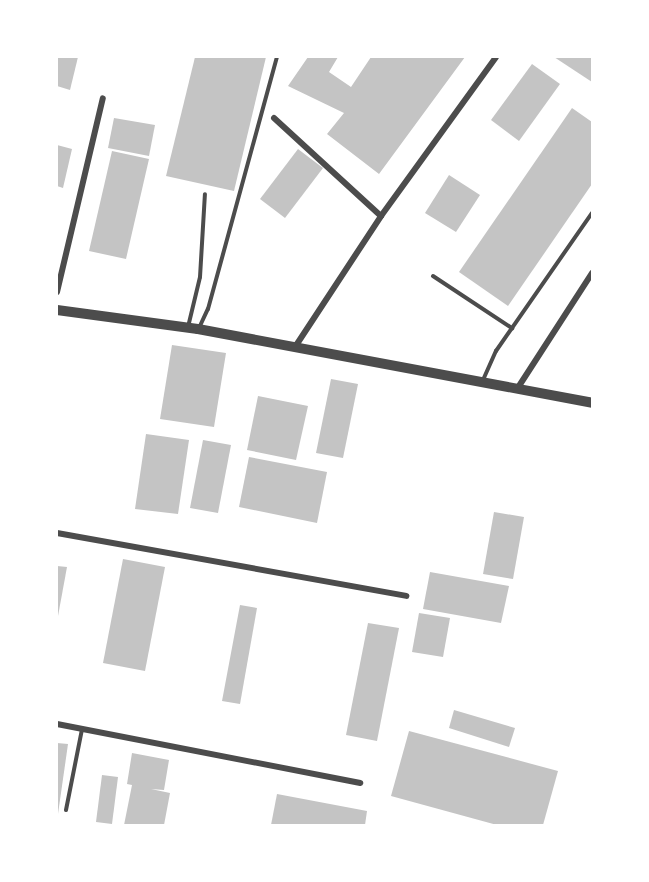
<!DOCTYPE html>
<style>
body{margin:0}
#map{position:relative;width:649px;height:882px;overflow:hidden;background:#fff;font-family:"Playfair Display",serif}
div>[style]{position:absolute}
.building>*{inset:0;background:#c4c4c4}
.service>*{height:4px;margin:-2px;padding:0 2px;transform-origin:2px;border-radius:2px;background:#4c4c4c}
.minor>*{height:6px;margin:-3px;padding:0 3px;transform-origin:3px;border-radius:3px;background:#4c4c4c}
.tertiary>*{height:10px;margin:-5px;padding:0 5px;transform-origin:5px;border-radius:5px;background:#4c4c4c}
span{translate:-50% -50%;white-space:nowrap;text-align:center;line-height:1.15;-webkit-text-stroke:6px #fff;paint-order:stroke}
.frame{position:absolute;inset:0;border:58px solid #fff;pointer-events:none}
</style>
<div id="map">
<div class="building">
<i style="clip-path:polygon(57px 57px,78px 57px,70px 90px,57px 86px)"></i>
<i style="clip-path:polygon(195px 57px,266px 57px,234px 191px,166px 176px)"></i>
<i style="clip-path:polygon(308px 57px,338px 57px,329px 72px,351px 87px,371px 57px,465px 57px,379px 174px,327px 134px,344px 113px,288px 86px)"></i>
<i style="clip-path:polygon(554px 57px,592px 57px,592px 82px)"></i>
<i style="clip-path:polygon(532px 64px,560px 84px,519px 141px,491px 120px)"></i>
<i style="clip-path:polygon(572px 108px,592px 122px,592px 184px,508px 306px,459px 272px)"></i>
<i style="clip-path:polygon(114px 118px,155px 125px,149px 156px,108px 148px)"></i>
<i style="clip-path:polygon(57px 145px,72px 149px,63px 188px,57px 186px)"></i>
<i style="clip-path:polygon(298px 149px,323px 168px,285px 218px,260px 199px)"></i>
<i style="clip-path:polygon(112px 151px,149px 159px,126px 259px,89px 251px)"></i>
<i style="clip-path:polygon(449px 175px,480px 195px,456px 232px,425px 213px)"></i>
<i style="clip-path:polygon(172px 345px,226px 353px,214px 427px,160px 419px)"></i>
<i style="clip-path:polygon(331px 379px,358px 384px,343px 458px,316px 453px)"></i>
<i style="clip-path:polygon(258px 396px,308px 406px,296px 460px,247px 450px)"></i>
<i style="clip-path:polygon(146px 434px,189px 440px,178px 514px,135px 509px)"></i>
<i style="clip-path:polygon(203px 440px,231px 445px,218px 513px,190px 508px)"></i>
<i style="clip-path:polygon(249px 457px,327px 472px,317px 523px,239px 507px)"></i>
<i style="clip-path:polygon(494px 512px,524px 517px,513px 579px,483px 574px)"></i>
<i style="clip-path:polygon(123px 559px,165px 567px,145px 671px,103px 663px)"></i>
<i style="clip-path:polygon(57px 566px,67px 567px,58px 616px,57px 616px)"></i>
<i style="clip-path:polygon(430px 572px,509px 586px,501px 623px,423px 609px)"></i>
<i style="clip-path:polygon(240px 605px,257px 608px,240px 704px,222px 701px)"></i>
<i style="clip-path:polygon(419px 613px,450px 618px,443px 657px,412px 652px)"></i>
<i style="clip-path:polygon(368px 623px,399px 628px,377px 741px,346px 735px)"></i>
<i style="clip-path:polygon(454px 710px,515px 728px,509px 747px,449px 728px)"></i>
<i style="clip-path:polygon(409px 731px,558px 771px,543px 825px,497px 825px,391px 796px)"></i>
<i style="clip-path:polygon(57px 743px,68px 744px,58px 814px,57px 814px)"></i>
<i style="clip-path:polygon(132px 753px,169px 760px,164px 790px,151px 789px,170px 793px,164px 825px,124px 825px,132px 785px,127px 784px)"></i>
<i style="clip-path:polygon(102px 775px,118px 777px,112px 824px,96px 822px)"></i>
<i style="clip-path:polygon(277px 794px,367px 811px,365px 825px,271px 825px)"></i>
</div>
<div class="service">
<i style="left:433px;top:276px;width:95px;rotate:33.4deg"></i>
<i style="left:188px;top:327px;width:51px;rotate:-76.5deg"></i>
<i style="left:200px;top:277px;width:83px;rotate:-86.6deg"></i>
<i style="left:199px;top:328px;width:21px;rotate:-65deg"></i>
<i style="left:208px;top:309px;width:261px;rotate:-74.7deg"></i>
<i style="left:483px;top:380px;width:32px;rotate:-66deg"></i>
<i style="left:496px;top:351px;width:168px;rotate:-55.2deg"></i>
<i style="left:66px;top:810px;width:83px;rotate:-78.8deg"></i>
</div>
<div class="minor">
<i style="left:274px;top:118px;width:145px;rotate:42.5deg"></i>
<i style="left:57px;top:292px;width:199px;rotate:-76.7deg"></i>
<i style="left:295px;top:347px;width:157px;rotate:-56.7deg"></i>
<i style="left:381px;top:216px;width:196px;rotate:-54.1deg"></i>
<i style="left:519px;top:386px;width:135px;rotate:-57.1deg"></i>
<i style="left:57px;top:533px;width:355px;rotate:10.2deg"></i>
<i style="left:57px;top:724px;width:309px;rotate:11deg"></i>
</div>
<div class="tertiary">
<i style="left:57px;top:310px;width:142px;rotate:7.7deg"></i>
<i style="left:198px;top:329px;width:401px;rotate:10.6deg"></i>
</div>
<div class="frame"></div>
</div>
